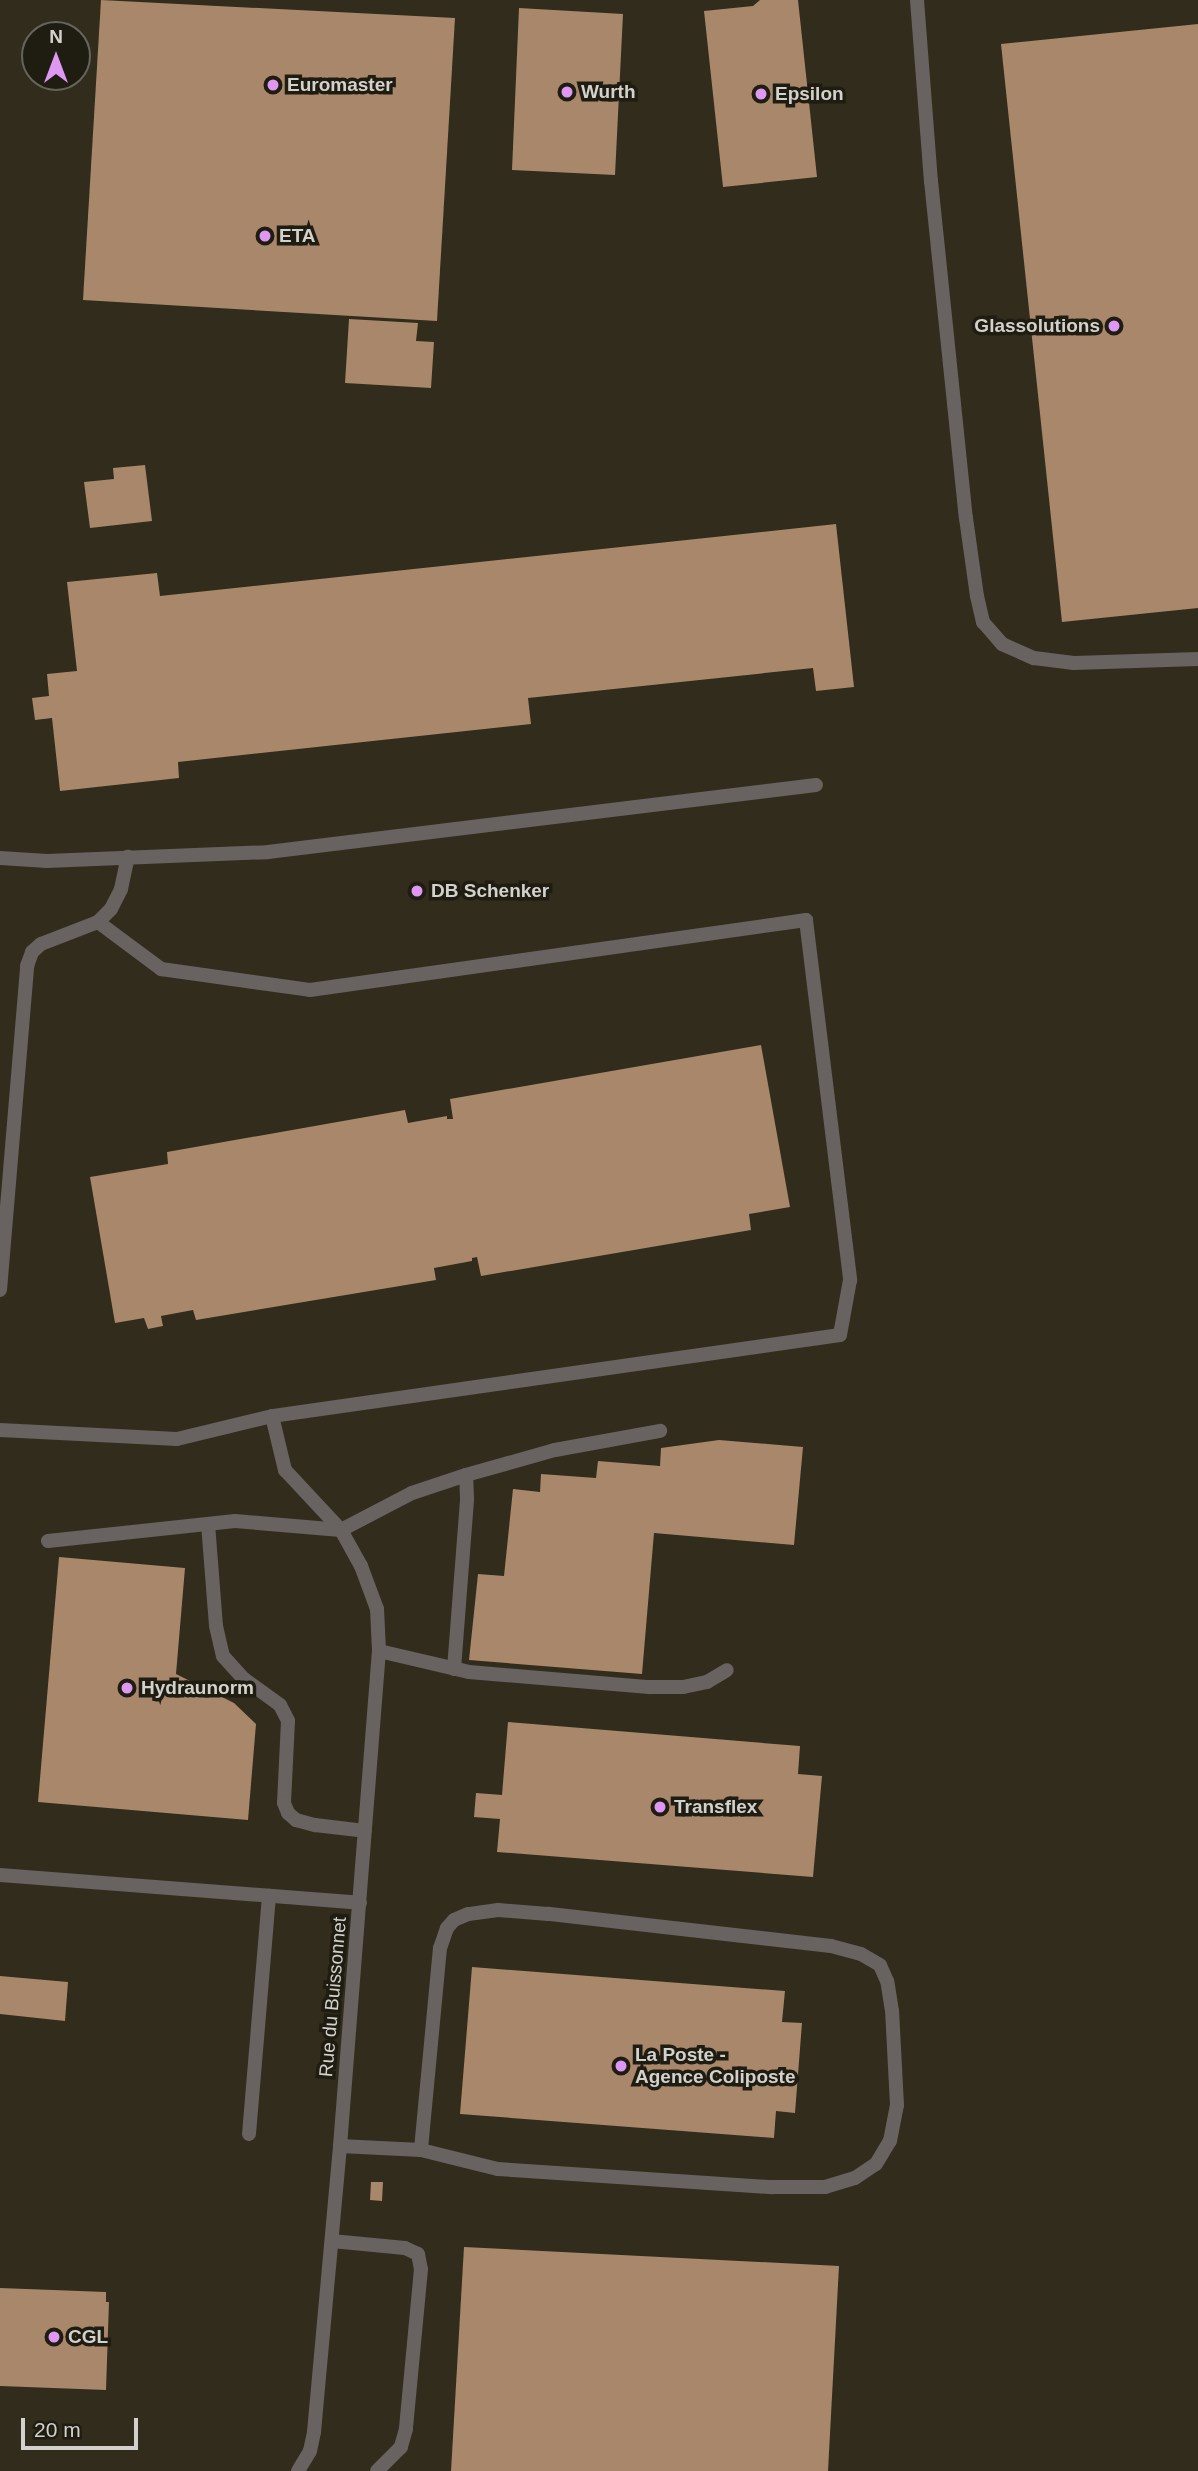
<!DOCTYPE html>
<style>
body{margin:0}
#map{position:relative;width:1198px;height:2471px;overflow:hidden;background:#28251b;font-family:Arial,sans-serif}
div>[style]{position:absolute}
.built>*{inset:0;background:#312c1c}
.building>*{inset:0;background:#a9876a}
.lane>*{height:14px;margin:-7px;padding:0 7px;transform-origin:7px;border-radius:7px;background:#686261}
.street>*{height:14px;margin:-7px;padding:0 7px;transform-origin:7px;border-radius:7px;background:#686261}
.dots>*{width:19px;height:19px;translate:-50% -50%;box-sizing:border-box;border:4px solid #1f1c12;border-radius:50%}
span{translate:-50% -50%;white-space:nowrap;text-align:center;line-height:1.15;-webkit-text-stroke:7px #1f1c12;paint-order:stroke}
.poi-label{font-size:19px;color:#d3d1cb;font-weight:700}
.left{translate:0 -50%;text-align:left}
.right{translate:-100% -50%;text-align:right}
.street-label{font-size:19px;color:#d3d1cb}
.north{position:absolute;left:21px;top:21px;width:70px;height:70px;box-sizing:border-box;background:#1f1c12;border:2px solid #67645c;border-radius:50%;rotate:0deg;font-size:19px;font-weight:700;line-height:28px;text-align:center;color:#d3d1cb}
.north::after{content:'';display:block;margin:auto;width:24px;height:32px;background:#df98f1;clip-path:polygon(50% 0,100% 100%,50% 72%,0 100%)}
.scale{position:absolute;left:21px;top:2418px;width:117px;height:32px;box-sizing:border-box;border:4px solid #d3d1cb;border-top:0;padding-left:9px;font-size:21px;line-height:24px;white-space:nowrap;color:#d3d1cb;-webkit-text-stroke:5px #1f1c12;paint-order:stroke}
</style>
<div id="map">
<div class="built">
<i style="clip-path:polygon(evenodd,0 0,1198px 0,1198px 2471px,0 2471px,0 0,35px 35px,77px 35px,77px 77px,35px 77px,35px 35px)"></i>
</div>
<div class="building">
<i style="clip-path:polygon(101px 0,455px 18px,437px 321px,83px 300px)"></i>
<i style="clip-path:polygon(760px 0,798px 0,817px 177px,723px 187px,704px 11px,753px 6px)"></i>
<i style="clip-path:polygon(519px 8px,623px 14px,615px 175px,512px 170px)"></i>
<i style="clip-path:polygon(1198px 24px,1198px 608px,1062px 622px,1001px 44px)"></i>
<i style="clip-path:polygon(349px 319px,418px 323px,416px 341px,434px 342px,431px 388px,345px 383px)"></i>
<i style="clip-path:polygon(145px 465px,152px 521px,90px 528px,84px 482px,114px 479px,113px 468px)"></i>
<i style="clip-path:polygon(836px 524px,854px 687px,816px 691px,813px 668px,528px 698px,531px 724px,178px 762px,179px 778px,60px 791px,52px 718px,35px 720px,32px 698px,49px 696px,47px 674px,77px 671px,67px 582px,157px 573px,160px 596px)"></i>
<i style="clip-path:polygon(761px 1045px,790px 1207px,749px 1214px,751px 1230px,481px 1276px,477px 1257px,472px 1258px,472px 1261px,434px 1268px,436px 1280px,196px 1320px,193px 1310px,161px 1316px,163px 1326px,148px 1329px,144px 1318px,115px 1323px,90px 1177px,168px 1164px,167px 1152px,405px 1110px,408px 1123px,447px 1116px,447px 1119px,453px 1119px,450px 1099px)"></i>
<i style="clip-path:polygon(719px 1440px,803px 1447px,794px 1545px,654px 1533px,642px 1674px,469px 1660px,478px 1574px,504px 1576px,513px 1489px,540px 1492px,541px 1474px,596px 1478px,598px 1461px,660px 1466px,661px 1448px)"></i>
<i style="clip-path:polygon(59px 1557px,185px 1568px,176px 1674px,234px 1703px,256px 1724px,248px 1820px,38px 1802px)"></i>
<i style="clip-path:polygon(508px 1722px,800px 1746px,798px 1774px,822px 1776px,813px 1877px,497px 1852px,500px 1819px,474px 1817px,476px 1793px,502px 1795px)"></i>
<i style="clip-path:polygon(472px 1967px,785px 1991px,782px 2022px,802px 2023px,795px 2113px,776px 2111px,774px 2138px,460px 2114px)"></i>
<i style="clip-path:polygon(0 1976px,68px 1982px,65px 2021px,0 2014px)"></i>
<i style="clip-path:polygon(371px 2182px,383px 2182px,382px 2201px,370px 2200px)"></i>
<i style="clip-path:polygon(464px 2247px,839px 2266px,828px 2471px,451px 2471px)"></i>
<i style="clip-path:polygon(0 2288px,106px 2292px,106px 2302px,109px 2302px,106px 2390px,0 2386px)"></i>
</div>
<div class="lane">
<i style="left:917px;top:0;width:182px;rotate:85.6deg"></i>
<i style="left:931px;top:181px;width:339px;rotate:84.1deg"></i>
<i style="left:966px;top:518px;width:79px;rotate:82deg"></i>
<i style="left:977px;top:596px;width:27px;rotate:77deg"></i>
<i style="left:983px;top:622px;width:29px;rotate:49deg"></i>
<i style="left:1002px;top:644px;width:35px;rotate:24deg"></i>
<i style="left:1034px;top:658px;width:40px;rotate:7.1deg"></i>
<i style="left:1074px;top:663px;width:124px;rotate:-1.8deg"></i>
<i style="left:0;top:858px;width:47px;rotate:3.7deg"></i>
<i style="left:47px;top:861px;width:221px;rotate:-2.3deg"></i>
<i style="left:268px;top:852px;width:552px;rotate:-6.97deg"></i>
<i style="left:98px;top:922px;width:79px;rotate:36.7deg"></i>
<i style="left:161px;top:969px;width:150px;rotate:8deg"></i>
<i style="left:310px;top:990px;width:501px;rotate:-8.03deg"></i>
<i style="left:806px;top:920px;width:363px;rotate:83deg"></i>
<i style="left:850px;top:1280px;width:56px;rotate:100.3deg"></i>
<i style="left:840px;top:1335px;width:574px;rotate:171.88deg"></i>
<i style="left:272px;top:1416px;width:56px;rotate:76.5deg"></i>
<i style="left:285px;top:1470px;width:82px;rotate:47deg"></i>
<i style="left:0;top:1290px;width:325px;rotate:-85.2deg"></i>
<i style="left:27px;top:966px;width:15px;rotate:-70deg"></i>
<i style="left:32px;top:952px;width:12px;rotate:-42deg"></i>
<i style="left:41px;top:944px;width:61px;rotate:-21.1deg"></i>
<i style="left:98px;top:922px;width:18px;rotate:-45deg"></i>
<i style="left:111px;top:909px;width:22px;rotate:-63deg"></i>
<i style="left:121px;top:889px;width:33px;rotate:-78deg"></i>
<i style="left:0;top:1430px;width:177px;rotate:2.9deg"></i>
<i style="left:177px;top:1439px;width:98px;rotate:-13.6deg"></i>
<i style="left:208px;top:1524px;width:102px;rotate:85.5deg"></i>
<i style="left:216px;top:1626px;width:31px;rotate:77deg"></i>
<i style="left:223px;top:1656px;width:31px;rotate:48deg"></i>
<i style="left:244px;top:1679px;width:44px;rotate:35.8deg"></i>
<i style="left:280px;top:1705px;width:18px;rotate:63deg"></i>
<i style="left:288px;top:1721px;width:82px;rotate:92.8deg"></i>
<i style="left:284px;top:1803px;width:11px;rotate:68deg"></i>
<i style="left:288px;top:1813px;width:11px;rotate:41deg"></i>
<i style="left:296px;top:1820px;width:20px;rotate:15deg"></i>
<i style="left:315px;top:1825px;width:50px;rotate:6.8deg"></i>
<i style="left:48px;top:1541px;width:188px;rotate:-6.1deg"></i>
<i style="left:235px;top:1521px;width:106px;rotate:4.9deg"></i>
<i style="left:341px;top:1530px;width:80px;rotate:-27.5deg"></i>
<i style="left:412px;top:1493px;width:57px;rotate:-18.4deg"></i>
<i style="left:466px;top:1475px;width:92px;rotate:-15.7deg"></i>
<i style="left:555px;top:1450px;width:107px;rotate:-10.3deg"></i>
<i style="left:379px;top:1651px;width:92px;rotate:13.1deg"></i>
<i style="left:469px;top:1672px;width:181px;rotate:4.8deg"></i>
<i style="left:649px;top:1687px;width:34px"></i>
<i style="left:683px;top:1687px;width:25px;rotate:-12deg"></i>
<i style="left:707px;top:1682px;width:23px;rotate:-31deg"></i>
<i style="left:454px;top:1669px;width:170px;rotate:-85.6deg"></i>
<i style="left:467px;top:1499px;width:24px;rotate:-92deg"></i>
<i style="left:0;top:1875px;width:361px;rotate:4.4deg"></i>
<i style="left:249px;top:2134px;width:239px;rotate:-85.2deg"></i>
<i style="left:340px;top:2146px;width:81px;rotate:2.8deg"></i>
<i style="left:421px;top:2150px;width:79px;rotate:13.9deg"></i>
<i style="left:498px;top:2169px;width:275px;rotate:3.8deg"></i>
<i style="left:772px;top:2187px;width:53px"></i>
<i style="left:825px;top:2187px;width:31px;rotate:-17deg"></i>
<i style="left:855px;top:2178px;width:25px;rotate:-34deg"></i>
<i style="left:876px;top:2164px;width:27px;rotate:-59deg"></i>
<i style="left:890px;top:2141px;width:37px;rotate:-79deg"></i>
<i style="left:897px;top:2105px;width:94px;rotate:-93deg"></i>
<i style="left:892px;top:2011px;width:30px;rotate:-99deg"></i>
<i style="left:887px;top:1981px;width:17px;rotate:-114deg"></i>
<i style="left:880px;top:1965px;width:22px;rotate:-150deg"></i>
<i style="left:861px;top:1954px;width:31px;rotate:-165deg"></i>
<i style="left:831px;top:1946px;width:285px;rotate:-173.5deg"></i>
<i style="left:548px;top:1914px;width:50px;rotate:-175.4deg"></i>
<i style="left:498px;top:1910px;width:30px;rotate:172deg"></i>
<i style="left:468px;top:1914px;width:15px;rotate:157deg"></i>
<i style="left:454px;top:1920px;width:11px;rotate:131deg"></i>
<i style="left:447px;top:1928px;width:21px;rotate:109deg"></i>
<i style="left:440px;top:1948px;width:203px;rotate:95.4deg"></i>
<i style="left:332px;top:2241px;width:73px;rotate:5.5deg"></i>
<i style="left:405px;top:2248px;width:14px;rotate:25deg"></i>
<i style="left:418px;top:2254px;width:15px;rotate:79deg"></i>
<i style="left:421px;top:2269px;width:161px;rotate:95.4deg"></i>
<i style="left:406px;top:2429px;width:19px;rotate:106deg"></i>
<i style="left:401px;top:2447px;width:34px;rotate:135deg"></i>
</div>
<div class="street">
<i style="left:298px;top:2471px;width:23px;rotate:-59deg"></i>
<i style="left:310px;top:2451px;width:19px;rotate:-78deg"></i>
<i style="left:314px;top:2432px;width:287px;rotate:-84.8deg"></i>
<i style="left:340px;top:2146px;width:497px;rotate:-85.5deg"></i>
<i style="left:379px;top:1651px;width:42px;rotate:-92.7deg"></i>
<i style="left:377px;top:1609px;width:46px;rotate:-110.4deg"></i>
<i style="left:361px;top:1566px;width:41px;rotate:-119.1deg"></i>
</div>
<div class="dots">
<i style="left:273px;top:85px;background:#df98f1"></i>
<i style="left:567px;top:92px;background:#df98f1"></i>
<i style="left:761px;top:94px;background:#df98f1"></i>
<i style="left:265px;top:236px;background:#df98f1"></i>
<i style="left:1114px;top:326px;background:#df98f1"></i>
<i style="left:417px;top:891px;background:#df98f1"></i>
<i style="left:127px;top:1688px;background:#df98f1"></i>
<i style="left:660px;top:1807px;background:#df98f1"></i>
<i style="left:621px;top:2066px;background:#df98f1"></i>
<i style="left:54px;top:2337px;background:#df98f1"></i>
</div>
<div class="poi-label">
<span class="left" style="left:287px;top:85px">Euromaster</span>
<span class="left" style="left:581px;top:92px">Wurth</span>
<span class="left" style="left:775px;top:94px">Epsilon</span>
<span class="left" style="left:279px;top:236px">ETA</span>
<span class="right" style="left:1100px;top:326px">Glassolutions</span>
<span class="left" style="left:431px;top:891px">DB Schenker</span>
<span class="left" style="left:141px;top:1688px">Hydraunorm</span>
<span class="left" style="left:674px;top:1807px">Transflex</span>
<span class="left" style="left:635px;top:2066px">La Poste -<br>Agence Coliposte</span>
<span class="left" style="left:68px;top:2337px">CGL</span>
</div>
<div class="street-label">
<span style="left:333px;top:1997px;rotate:-85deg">Rue du Buissonnet</span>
</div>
<div class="north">N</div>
<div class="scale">20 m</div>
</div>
